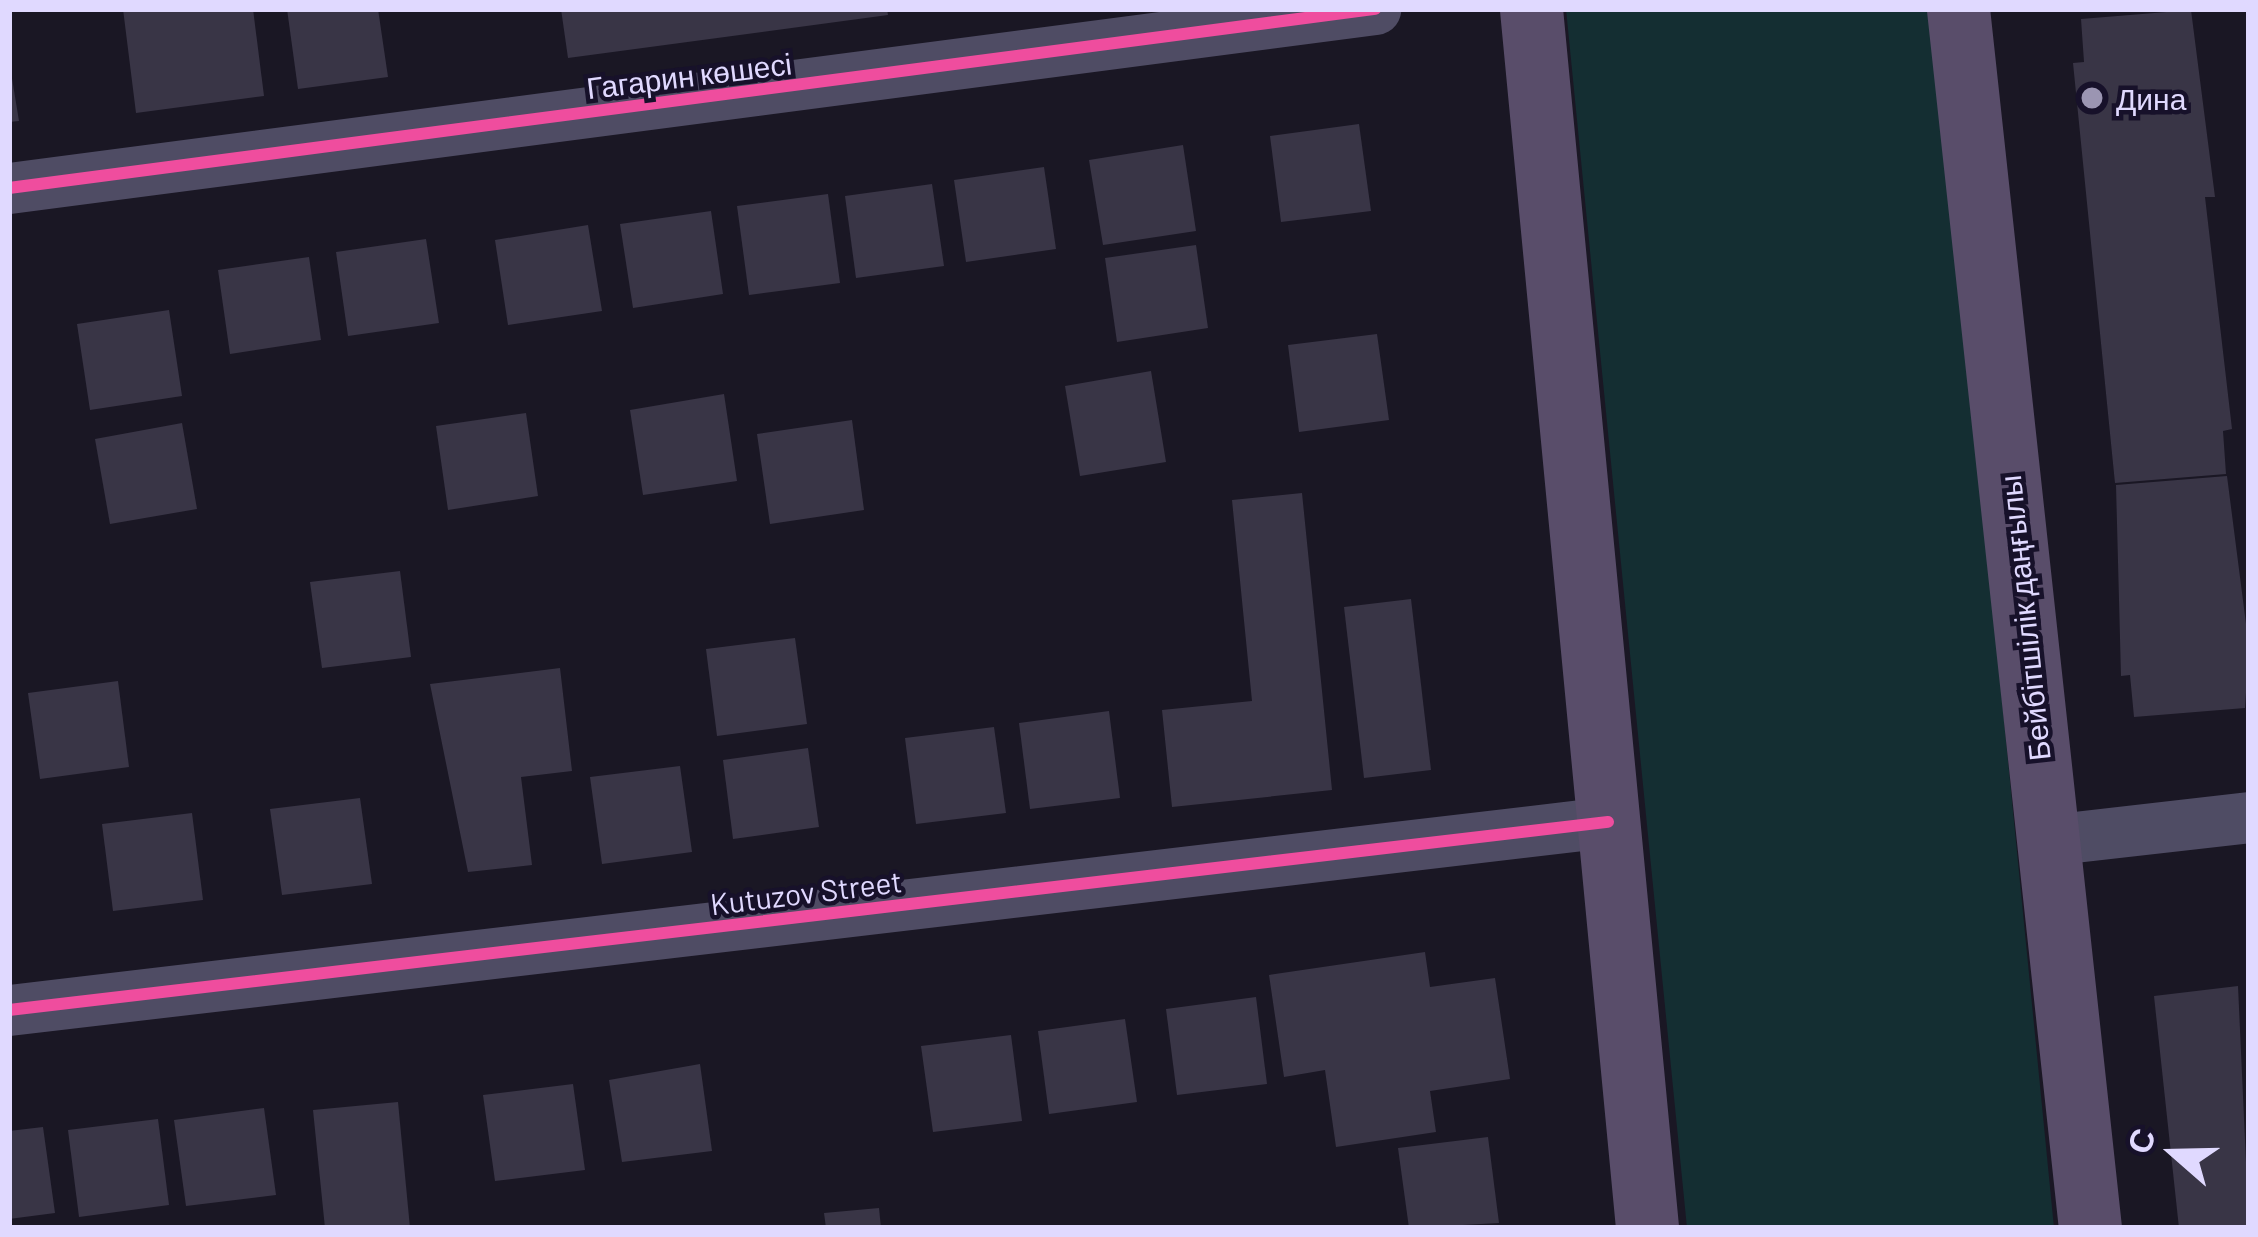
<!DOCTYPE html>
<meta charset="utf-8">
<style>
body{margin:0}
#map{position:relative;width:2258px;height:1237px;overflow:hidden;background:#1a1724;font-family:Barlow,sans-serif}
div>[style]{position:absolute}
.green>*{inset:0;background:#142e32}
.building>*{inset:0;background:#393546}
.minor>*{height:51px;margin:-25.5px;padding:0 25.5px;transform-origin:25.5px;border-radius:25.5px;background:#4f4c64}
.major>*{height:63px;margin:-31.5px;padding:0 31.5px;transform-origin:31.5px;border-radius:31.5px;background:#594d6a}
.cycleway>*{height:12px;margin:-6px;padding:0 6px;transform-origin:6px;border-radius:6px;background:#ef4d9e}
.dots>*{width:33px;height:33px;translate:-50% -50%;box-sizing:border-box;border:6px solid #17112a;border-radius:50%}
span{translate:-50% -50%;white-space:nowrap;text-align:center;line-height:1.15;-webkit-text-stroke:9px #17112a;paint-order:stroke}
.street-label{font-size:30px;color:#e0d9ff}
.poi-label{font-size:30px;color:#e0d9ff}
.left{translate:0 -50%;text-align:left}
.frame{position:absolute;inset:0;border:12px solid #e0d9ff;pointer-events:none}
.north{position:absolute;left:2114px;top:1093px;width:120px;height:120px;-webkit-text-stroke:9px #17112a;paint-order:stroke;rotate:290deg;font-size:33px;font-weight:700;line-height:48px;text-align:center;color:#e0d9ff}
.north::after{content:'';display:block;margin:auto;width:42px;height:54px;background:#e0d9ff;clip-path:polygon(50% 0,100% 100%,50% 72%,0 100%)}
</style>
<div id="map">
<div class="green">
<i style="clip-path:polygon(1566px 9px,1934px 9px,2054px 1228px,1687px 1228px)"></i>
</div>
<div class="building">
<i style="clip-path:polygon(123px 9px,253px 9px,264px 96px,136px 113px)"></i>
<i style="clip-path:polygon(287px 9px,378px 9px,388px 77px,298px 89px)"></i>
<i style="clip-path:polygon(561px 9px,887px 9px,888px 15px,568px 58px)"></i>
<i style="clip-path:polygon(2191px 10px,2215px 197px,2205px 197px,2232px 429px,2223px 431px,2226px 474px,2115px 483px,2073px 63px,2084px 62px,2081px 19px)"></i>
<i style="clip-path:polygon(9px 60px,19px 121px,9px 122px)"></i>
<i style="clip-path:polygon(1359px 124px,1371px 211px,1281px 222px,1270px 136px)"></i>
<i style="clip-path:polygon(1183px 145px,1196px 231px,1103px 245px,1089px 160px)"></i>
<i style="clip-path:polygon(1044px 167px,1056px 249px,966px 262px,954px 180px)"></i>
<i style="clip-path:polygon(932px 184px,944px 266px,856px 278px,845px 196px)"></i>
<i style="clip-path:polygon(828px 194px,840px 283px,749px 295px,737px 206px)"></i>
<i style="clip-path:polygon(711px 211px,723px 294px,633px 308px,620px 224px)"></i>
<i style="clip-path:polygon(588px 225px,602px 311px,508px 325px,495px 240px)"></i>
<i style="clip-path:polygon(426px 239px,439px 323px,348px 336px,336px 252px)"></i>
<i style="clip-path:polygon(1196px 245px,1208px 328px,1117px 342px,1105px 258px)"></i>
<i style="clip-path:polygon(309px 257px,321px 340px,230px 354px,218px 270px)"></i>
<i style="clip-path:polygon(169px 310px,182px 396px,90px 410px,77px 324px)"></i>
<i style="clip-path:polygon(1377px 334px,1389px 420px,1299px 432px,1288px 345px)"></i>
<i style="clip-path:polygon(1151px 371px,1166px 462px,1080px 476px,1065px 386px)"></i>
<i style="clip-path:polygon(724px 394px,737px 481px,643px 495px,630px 410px)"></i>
<i style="clip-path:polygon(526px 413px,538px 496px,448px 510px,436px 426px)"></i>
<i style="clip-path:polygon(852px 420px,864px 510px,770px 524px,757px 434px)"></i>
<i style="clip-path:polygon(182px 423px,197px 509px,110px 524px,95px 439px)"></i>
<i style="clip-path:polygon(2227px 476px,2249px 647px,2245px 708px,2134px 717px,2130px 675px,2121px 676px,2116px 485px)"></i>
<i style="clip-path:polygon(1302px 493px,1332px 790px,1172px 807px,1162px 710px,1252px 701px,1232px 500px)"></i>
<i style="clip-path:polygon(400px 571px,411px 657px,322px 668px,310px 582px)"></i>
<i style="clip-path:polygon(1411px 599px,1431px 770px,1364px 778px,1344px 607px)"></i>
<i style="clip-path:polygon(795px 638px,807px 724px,717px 736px,706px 649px)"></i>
<i style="clip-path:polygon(560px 668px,572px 771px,521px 777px,532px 865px,468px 872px,430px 684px)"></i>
<i style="clip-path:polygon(118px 681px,129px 767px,40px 779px,28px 693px)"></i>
<i style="clip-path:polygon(1109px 711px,1120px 798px,1030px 809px,1019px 723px)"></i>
<i style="clip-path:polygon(994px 727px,1006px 813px,916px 824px,905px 738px)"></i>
<i style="clip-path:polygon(808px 748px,819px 827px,733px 839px,723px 760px)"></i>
<i style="clip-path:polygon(680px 766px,692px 852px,602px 864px,590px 777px)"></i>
<i style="clip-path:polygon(360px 798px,372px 884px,282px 895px,270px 809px)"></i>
<i style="clip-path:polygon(192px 813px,203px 900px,113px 911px,102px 824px)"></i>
<i style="clip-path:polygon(1425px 952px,1430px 987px,1495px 978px,1510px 1079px,1430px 1091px,1436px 1132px,1336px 1147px,1325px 1070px,1284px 1077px,1269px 975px)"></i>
<i style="clip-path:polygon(2238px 986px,2249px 1228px,2179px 1228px,2154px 996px)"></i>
<i style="clip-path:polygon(1256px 997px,1267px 1084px,1177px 1095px,1166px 1009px)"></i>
<i style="clip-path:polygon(1125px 1019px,1137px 1102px,1049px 1114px,1038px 1031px)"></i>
<i style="clip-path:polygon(1011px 1035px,1022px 1121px,933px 1132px,921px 1046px)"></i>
<i style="clip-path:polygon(700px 1064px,712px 1151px,622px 1162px,609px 1080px)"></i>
<i style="clip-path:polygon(573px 1084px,585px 1170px,495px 1181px,483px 1095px)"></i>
<i style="clip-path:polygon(398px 1102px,410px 1228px,325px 1228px,313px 1110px)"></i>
<i style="clip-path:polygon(264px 1108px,276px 1195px,186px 1206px,174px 1120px)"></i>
<i style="clip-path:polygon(158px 1119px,169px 1205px,79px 1217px,68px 1130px)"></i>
<i style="clip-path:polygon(43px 1127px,55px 1213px,9px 1219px,9px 1131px)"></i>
<i style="clip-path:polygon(1488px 1137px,1499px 1223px,1409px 1228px,1398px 1148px)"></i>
<i style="clip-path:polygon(879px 1208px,881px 1228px,826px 1228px,824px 1213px)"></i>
</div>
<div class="minor">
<i style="left:9px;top:188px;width:1378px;rotate:-7.47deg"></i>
<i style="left:2048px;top:840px;width:202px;rotate:-6.5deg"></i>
<i style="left:9px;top:1010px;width:1610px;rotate:-6.71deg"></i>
</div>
<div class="major">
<i style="left:1531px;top:9px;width:1225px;rotate:84.56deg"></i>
<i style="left:1958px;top:9px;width:1226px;rotate:83.82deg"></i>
</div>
<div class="cycleway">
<i style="left:9px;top:188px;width:1378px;rotate:-7.47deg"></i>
<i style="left:9px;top:1010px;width:1610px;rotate:-6.71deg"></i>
</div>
<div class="dots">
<i style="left:2092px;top:98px;background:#9b95b2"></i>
</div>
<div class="street-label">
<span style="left:689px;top:75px;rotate:-7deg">Гагарин көшесі</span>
<span style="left:2024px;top:618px;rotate:-96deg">Бейбітшілік даңғылы</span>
<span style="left:806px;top:892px;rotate:-7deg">Kutuzov Street</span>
</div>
<div class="poi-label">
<span class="left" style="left:2116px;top:98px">Дина</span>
</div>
<div class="frame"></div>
<div class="north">С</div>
</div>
